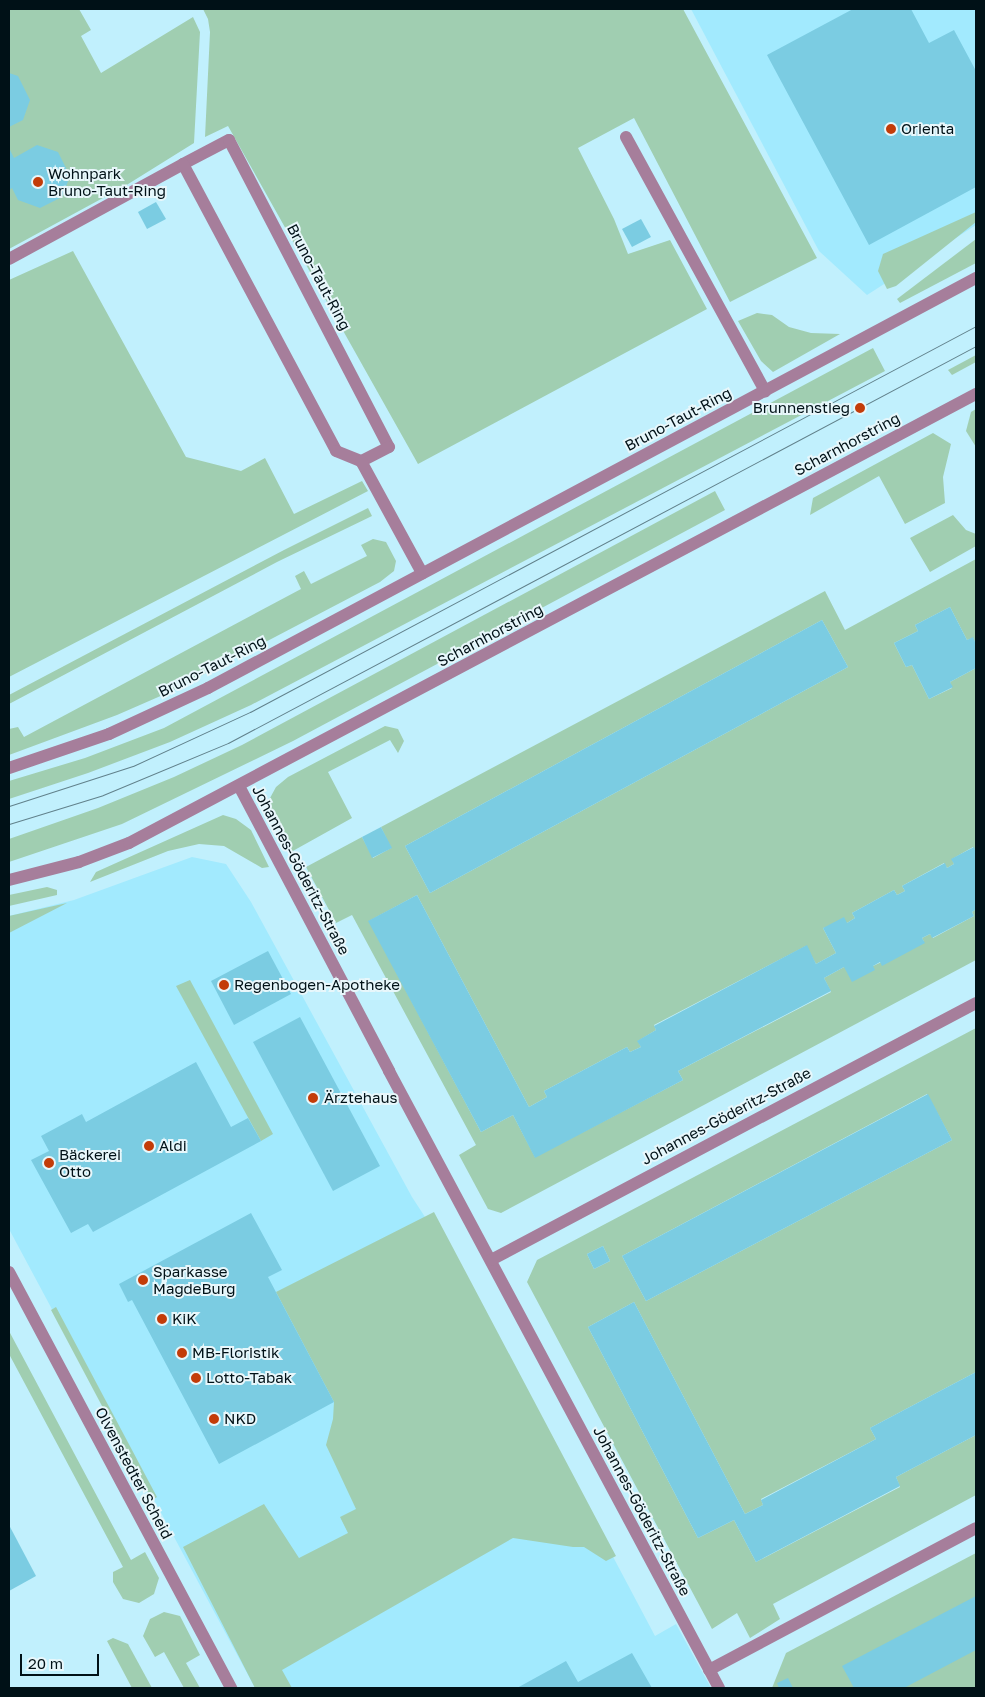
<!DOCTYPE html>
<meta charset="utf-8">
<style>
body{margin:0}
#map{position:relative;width:985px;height:1697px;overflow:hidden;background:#c1f0fd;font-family:"Golos Text",sans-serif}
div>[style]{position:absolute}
.built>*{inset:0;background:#a2eafe}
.green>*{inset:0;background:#a0ceb1}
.building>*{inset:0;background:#7bcce2}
.minor>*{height:12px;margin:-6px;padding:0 6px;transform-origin:6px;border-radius:6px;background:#a67e9b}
.tram>*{height:1px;margin:-0.5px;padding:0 0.5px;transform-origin:0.5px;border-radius:0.5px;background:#61818b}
.dots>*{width:14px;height:14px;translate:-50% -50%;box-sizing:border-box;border:2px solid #e8f7fb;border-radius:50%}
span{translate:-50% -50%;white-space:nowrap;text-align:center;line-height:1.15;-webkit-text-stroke:4px #e8f7fb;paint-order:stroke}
.poi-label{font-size:15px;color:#001117}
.left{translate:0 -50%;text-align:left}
.right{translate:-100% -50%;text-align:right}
.street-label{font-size:15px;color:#001117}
.frame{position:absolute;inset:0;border:10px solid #001117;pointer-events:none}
.scale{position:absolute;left:20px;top:1654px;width:79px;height:22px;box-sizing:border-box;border:2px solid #001117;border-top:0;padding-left:6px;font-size:15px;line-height:18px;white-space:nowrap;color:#001117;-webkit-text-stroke:4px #e8f7fb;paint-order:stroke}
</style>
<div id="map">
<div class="built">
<i style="clip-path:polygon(691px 9px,976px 9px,976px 225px,867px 295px,819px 251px)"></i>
<i style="clip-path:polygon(192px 857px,226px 864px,251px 902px,412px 1197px,468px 1283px,655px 1636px,676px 1624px,711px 1688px,255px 1688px,9px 1229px,9px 916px,74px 900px)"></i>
</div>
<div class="green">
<i style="clip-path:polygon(9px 9px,79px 9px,91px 30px,81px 36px,101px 73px,193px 17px,200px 32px,194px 143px,125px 186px,9px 249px)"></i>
<i style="clip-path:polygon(203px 9px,683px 9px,817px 258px,730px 302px,634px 118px,578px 148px,614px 219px,628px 254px,670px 240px,707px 309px,418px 464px,228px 126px,205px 137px,210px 32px,208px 19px)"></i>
<i style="clip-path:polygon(976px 212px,976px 222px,896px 286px,887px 289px,878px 271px,883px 254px)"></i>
<i style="clip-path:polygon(976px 239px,976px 263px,900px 303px,897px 299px)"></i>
<i style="clip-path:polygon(73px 251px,186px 457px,241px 471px,265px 458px,294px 514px,362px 481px,368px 491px,9px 677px,9px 280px)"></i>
<i style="clip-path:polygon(757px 313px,772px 315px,789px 327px,811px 333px,840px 334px,773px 372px,761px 361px,738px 321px)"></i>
<i style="clip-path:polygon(873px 348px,885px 371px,251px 705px,170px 742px,88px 773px,9px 799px,9px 781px,85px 758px,164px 728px)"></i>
<i style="clip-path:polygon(976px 355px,976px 362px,952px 375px,948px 370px)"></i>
<i style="clip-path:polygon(976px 409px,976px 447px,966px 431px,971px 412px)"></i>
<i style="clip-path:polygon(933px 433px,951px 444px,943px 477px,945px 503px,905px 524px,879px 476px,810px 515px,813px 498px)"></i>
<i style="clip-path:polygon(715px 491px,725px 510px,293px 741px,122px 824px,9px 862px,9px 839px,98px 808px,174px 777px,242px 745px)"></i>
<i style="clip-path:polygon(368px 508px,372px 516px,277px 562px,9px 704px,9px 695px,284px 550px)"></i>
<i style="clip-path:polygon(953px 515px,966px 530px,976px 534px,976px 546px,930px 572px,910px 538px)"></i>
<i style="clip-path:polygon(373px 539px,386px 542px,396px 561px,394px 571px,380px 582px,172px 691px,117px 715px,9px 755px,9px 729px,18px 727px,24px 737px,301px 589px,295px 576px,304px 571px,311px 584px,367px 556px,361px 545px)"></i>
<i style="clip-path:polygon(evenodd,976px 559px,976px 644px,973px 638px,967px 640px,950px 607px,915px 625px,918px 631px,894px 643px,906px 667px,912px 665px,929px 699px,952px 688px,950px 682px,976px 668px,976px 852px,973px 847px,952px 859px,954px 864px,947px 868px,944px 863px,902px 886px,905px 891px,897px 895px,894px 890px,852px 913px,855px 918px,847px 923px,823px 928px,836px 953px,816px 964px,806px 946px,654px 1025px,656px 1030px,638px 1041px,641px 1047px,630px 1052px,627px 1047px,544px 1091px,547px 1097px,529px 1107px,417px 895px,369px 921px,481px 1132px,513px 1115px,535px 1157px,683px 1080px,678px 1071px,831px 992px,824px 978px,844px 967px,873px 966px,924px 942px,922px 938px,930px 934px,933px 938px,974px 916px,972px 912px,976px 909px,976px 960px,501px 1213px,488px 1209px,459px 1155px,476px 1145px,352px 915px,336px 923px,306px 867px,362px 837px,373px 858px,391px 848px,381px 827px,825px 591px,845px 630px,976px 559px,822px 620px,848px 667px,430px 893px,405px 846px,822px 620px)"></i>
<i style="clip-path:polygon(385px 726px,398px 729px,404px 741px,398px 753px,390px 740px,328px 772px,352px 818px,291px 852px,269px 810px,270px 798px,276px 787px,288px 777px)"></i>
<i style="clip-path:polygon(223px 815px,236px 819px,251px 830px,269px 867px,262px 868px,224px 846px,199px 844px,168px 851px,90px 882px,96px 872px)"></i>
<i style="clip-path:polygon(47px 887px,57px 890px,57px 895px,9px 906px,9px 895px)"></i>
<i style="clip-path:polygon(67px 903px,9px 933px,9px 916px)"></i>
<i style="clip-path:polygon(190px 980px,273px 1134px,261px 1141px,176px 986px)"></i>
<i style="clip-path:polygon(evenodd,976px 1028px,976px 1372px,870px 1428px,876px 1439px,761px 1499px,763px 1505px,745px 1514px,634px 1302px,588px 1327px,698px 1538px,734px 1520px,756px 1562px,900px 1487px,896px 1477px,976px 1435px,976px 1495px,773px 1604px,780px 1619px,750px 1638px,737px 1613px,712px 1629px,527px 1282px,537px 1260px,976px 1028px,927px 1094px,952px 1140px,646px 1301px,622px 1256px,927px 1094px,976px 1028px,603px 1246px,610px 1261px,594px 1269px,587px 1254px,603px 1246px)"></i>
<i style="clip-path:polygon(434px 1212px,616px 1556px,606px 1561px,584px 1547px,573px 1547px,513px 1538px,282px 1670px,292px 1688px,255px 1688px,183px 1547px,264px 1504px,299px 1558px,348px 1533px,340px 1517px,356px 1509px,326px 1445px,333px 1419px,334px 1402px,276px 1292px)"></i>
<i style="clip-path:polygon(56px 1307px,157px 1497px,152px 1500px,51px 1310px)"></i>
<i style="clip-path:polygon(9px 1331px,131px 1560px,145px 1552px,159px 1578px,154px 1594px,139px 1603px,123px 1599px,113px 1582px,113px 1572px,123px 1567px,9px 1354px)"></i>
<i style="clip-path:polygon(976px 1553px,976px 1688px,772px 1688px,786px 1653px)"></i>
<i style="clip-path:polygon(164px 1612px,180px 1616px,200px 1655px,186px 1663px,200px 1688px,184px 1688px,164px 1652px,155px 1657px,143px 1636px,150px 1619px)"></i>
<i style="clip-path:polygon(113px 1638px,128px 1644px,152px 1688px,132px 1688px,107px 1641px)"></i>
</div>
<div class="building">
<i style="clip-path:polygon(853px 9px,911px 9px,929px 43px,954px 30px,976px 71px,976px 187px,869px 245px,767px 55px)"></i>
<i style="clip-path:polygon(9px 73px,18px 76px,30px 100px,23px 120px,9px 127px)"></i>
<i style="clip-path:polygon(37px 145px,58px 152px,70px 176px,62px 197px,40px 208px,18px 200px,12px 188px,9px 190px,9px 148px,14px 158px)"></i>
<i style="clip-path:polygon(156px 202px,166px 219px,147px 229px,138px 212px)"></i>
<i style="clip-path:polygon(641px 219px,651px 237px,632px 247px,622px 229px)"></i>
<i style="clip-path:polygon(950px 607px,967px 640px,973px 637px,976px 644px,976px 668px,950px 682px,953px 687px,929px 699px,912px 665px,906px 667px,894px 643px,918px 631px,915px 625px)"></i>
<i style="clip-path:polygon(822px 620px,848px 667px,430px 893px,405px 846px)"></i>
<i style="clip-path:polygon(381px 827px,392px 848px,372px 858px,362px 837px)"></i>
<i style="clip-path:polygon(974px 847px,976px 852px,976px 909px,972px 912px,974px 916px,932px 938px,930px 934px,922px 938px,925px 943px,882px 966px,880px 962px,873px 966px,875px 970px,852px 982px,844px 967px,824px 978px,831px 991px,678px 1071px,683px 1080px,535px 1158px,513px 1115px,481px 1132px,368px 921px,417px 895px,529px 1107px,547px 1097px,544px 1091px,627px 1047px,630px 1052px,641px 1047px,637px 1041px,656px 1030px,654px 1026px,807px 945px,816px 964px,836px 953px,823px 928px,844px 917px,847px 923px,855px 918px,852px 913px,894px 890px,897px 895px,905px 891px,902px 886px,945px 863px,947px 868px,954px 864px,951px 859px)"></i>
<i style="clip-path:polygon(268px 951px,291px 994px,234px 1025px,211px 981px)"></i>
<i style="clip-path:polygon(300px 1017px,380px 1166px,333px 1191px,253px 1042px)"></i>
<i style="clip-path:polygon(196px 1062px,231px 1127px,248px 1118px,261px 1141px,93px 1232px,88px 1224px,71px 1233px,31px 1160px,49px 1151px,41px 1136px,82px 1114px,86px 1122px)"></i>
<i style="clip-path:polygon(928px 1094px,952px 1140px,646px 1301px,622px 1256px)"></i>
<i style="clip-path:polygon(251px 1213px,282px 1270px,268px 1277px,334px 1402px,219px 1464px,132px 1300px,128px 1302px,119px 1284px)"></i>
<i style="clip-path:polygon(603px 1246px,610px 1261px,594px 1269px,587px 1254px)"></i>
<i style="clip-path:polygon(634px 1302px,745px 1514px,763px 1505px,761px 1500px,876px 1439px,870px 1428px,976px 1372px,976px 1435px,896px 1477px,900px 1486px,756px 1562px,734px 1520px,698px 1538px,588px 1327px)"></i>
<i style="clip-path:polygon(9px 1525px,36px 1576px,9px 1591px)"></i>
<i style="clip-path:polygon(976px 1596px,976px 1650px,904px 1688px,854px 1688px,842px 1666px)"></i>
<i style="clip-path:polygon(632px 1653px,652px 1688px,517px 1688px,566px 1661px,578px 1682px)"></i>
<i style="clip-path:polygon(788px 1678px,793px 1688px,779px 1688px,777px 1683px)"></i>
</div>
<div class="minor">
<i style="left:626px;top:137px;width:290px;rotate:61.3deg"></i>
<i style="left:183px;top:164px;width:52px;rotate:-27.6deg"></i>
<i style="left:229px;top:140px;width:346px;rotate:62.5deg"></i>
<i style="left:389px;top:447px;width:31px;rotate:153deg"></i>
<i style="left:9px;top:259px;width:198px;rotate:-28.6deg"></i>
<i style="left:183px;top:164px;width:325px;rotate:61.9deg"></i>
<i style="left:336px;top:451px;width:27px;rotate:22deg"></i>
<i style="left:361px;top:461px;width:128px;rotate:61.4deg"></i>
<i style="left:9px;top:768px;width:106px;rotate:-18.8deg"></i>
<i style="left:109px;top:734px;width:109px;rotate:-24.9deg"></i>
<i style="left:208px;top:688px;width:871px;rotate:-28.1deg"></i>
<i style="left:239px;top:786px;width:322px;rotate:62.2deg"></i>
<i style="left:389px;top:1071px;width:700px;rotate:61.86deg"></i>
<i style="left:9px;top:880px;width:72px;rotate:-14.4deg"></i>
<i style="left:79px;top:862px;width:53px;rotate:-20.8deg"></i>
<i style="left:129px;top:843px;width:959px;rotate:-27.93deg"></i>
<i style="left:491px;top:1260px;width:549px;rotate:-27.92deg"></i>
<i style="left:9px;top:1272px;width:472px;rotate:61.9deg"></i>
<i style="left:709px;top:1670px;width:302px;rotate:-28deg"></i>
</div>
<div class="tram">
<i style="left:9px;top:806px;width:130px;rotate:-17.9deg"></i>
<i style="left:133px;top:766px;width:129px;rotate:-24.8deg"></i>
<i style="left:250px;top:712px;width:822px;rotate:-28deg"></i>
<i style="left:9px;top:824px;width:98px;rotate:-17.1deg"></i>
<i style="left:103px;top:795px;width:135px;rotate:-22.6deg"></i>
<i style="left:228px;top:743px;width:847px;rotate:-27.96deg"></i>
</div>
<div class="dots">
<i style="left:891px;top:129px;background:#c33c09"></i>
<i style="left:38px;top:182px;background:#c33c09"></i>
<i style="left:860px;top:408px;background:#c33c09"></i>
<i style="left:224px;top:985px;background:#c33c09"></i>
<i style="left:313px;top:1098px;background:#c33c09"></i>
<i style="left:149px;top:1146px;background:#c33c09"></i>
<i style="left:49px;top:1163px;background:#c33c09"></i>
<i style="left:143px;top:1280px;background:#c33c09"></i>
<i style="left:162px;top:1319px;background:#c33c09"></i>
<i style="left:182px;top:1353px;background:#c33c09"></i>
<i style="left:196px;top:1378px;background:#c33c09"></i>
<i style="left:214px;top:1419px;background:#c33c09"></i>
</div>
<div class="poi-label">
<span class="left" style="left:901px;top:129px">Orienta</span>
<span class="left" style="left:48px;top:182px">Wohnpark<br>Bruno-Taut-Ring</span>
<span class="right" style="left:850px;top:408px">Brunnenstieg</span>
<span class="left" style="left:234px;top:985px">Regenbogen-Apotheke</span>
<span class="left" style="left:324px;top:1098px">Ärztehaus</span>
<span class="left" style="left:159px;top:1146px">Aldi</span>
<span class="left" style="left:59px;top:1163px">Bäckerei<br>Otto</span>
<span class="left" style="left:153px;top:1280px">Sparkasse<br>MagdeBurg</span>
<span class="left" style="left:172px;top:1319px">KiK</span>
<span class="left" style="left:192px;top:1353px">MB-Floristik</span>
<span class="left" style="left:206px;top:1378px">Lotto-Tabak</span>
<span class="left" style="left:224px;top:1419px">NKD</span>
</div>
<div class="street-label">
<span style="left:319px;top:277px;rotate:62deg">Bruno-Taut-Ring</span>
<span style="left:678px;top:419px;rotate:-28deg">Bruno-Taut-Ring</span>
<span style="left:847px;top:444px;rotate:-28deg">Scharnhorstring</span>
<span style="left:490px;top:635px;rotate:-28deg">Scharnhorstring</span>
<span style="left:212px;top:666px;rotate:-27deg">Bruno-Taut-Ring</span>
<span style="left:301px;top:870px;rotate:62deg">Johannes-Göderitz-Straße</span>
<span style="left:726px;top:1116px;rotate:-28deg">Johannes-Göderitz-Straße</span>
<span style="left:134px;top:1473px;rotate:62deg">Olvenstedter Scheid</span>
<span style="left:642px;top:1511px;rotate:62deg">Johannes-Göderitz-Straße</span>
</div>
<div class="frame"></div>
<div class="scale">20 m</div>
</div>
